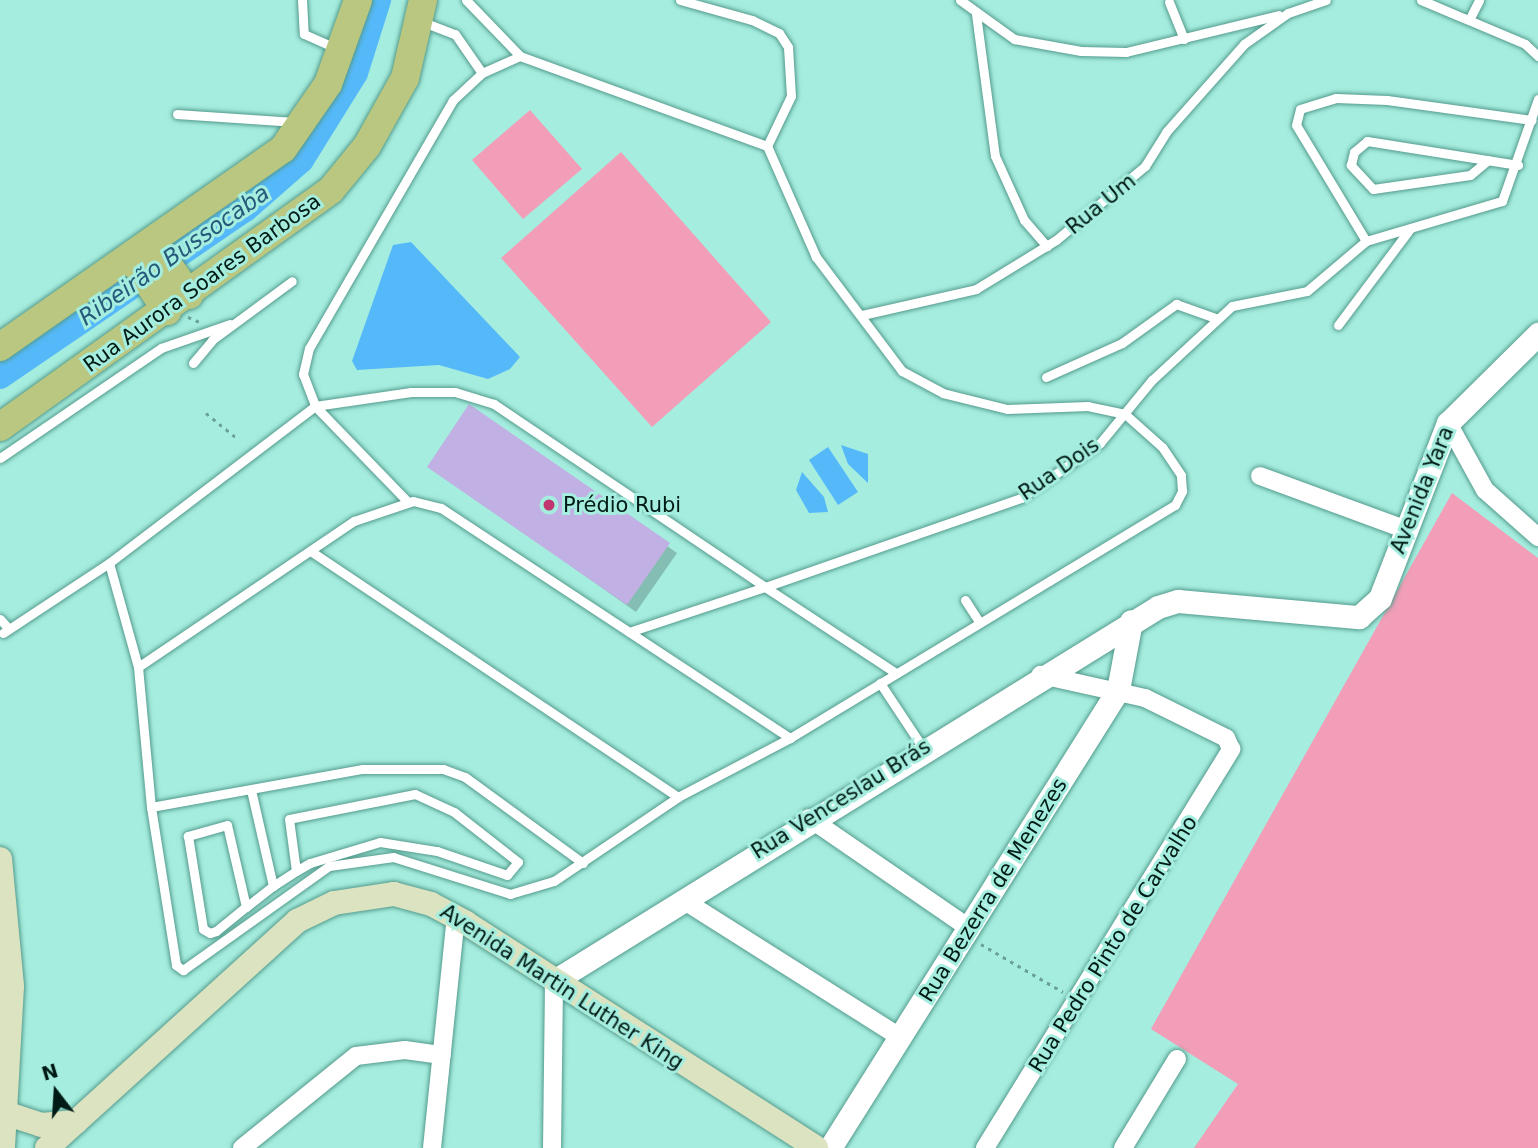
<!DOCTYPE html>
<meta charset="utf-8">
<style>
body{margin:0}
#map{position:relative;width:1538px;height:1148px;overflow:hidden;background:#a5edde;font-family:"DejaVu Sans",sans-serif}
div>[style]{position:absolute}
.green>*{inset:0;background:#f29eb8}
.water>*{inset:0;background:#55b9f9}
.shadow>*{inset:0;background:#0003}
.river>*{height:26px;margin:-13px;padding:0 13px;transform-origin:13px;border-radius:13px;background:#55b9f9}
.building>*{inset:0;background:#c1b0e3}
.path>*{height:2.5px;margin-top:-1.25px;transform-origin:0;background:repeating-linear-gradient(90deg,#6aa297 0 3.5px,transparent 0 8.5px)}
.roads{filter:drop-shadow(0 0 2px #549b8d) drop-shadow(0 0 2px #549b8d)}
.service>*{height:9px;margin:-4.5px;padding:0 4.5px;transform-origin:4.5px;border-radius:4.5px;background:#fff}
.minor>*{height:18px;margin:-9px;padding:0 9px;transform-origin:9px;border-radius:9px;background:#fff}
.tertiary>*{height:23px;margin:-11.5px;padding:0 11.5px;transform-origin:11.5px;border-radius:11.5px;background:#fff}
.secondary>*{height:24px;margin:-12px;padding:0 12px;transform-origin:12px;border-radius:12px;background:#dce3c0}
.primary>*{height:28px;margin:-14px;padding:0 14px;transform-origin:14px;border-radius:14px;background:#bac780}
.dots>*{width:19px;height:19px;translate:-50% -50%;box-sizing:border-box;border:4px solid #a5edde;border-radius:50%}
span{translate:-50% -50%;white-space:nowrap;text-align:center;line-height:1.15;-webkit-text-stroke:6px #a5edde;paint-order:stroke}
.street-label{font-size:21px;color:#001b16}
.poi-label{font-size:21px;color:#001b16}
.left{translate:0 -50%;text-align:left}
.water-label{font-size:23px;color:#255a7b;font-style:italic}
.north{position:absolute;left:21px;top:1057px;width:70px;height:70px;-webkit-text-stroke:5px #a5edde;paint-order:stroke;rotate:343deg;font-size:19px;font-weight:700;line-height:28px;text-align:center;color:#001b16}
.north::after{content:'';display:block;margin:auto;width:24px;height:32px;background:#001b16;clip-path:polygon(50% 0,100% 100%,50% 72%,0 100%)}
</style>
<div id="map">
<div class="green">
<i style="clip-path:polygon(530px 110px,582px 169px,523px 219px,472px 160px)"></i>
<i style="clip-path:polygon(621px 152px,771px 322px,652px 427px,501px 258px)"></i>
<i style="clip-path:polygon(1452px 493px,1538px 558px,1538px 1148px,1194px 1148px,1238px 1084px,1151px 1029px)"></i>
</div>
<div class="water">
<i style="clip-path:polygon(411px 242px,520px 357px,510px 369px,488px 379px,439px 365px,357px 370px,352px 361px,393px 245px)"></i>
<i style="clip-path:polygon(841px 445px,868px 454px,868px 483px,848px 464px)"></i>
<i style="clip-path:polygon(828px 447px,858px 492px,838px 505px,809px 460px)"></i>
<i style="clip-path:polygon(802px 472px,824px 497px,828px 512px,809px 513px,796px 490px)"></i>
</div>
<div class="shadow">
<i style="clip-path:polygon(470px 406px,677px 553px,636px 612px,430px 466px)"></i>
</div>
<div class="river">
<i style="left:0;top:376px;width:297px;rotate:-34.3deg"></i>
<i style="left:245px;top:209px;width:74px;rotate:-41.2deg"></i>
<i style="left:301px;top:160px;width:102px;rotate:-58.2deg"></i>
<i style="left:355px;top:73px;width:77px;rotate:-72.5deg"></i>
</div>
<div class="building">
<i style="clip-path:polygon(469px 404px,670px 543px,627px 605px,427px 467px)"></i>
</div>
<div class="path">
<i style="left:188px;top:317px;width:13px;rotate:23deg"></i>
<i style="left:206px;top:413px;width:40px;rotate:39deg"></i>
<i style="left:981px;top:944px;width:95px;rotate:30.3deg"></i>
</div>
<div class="roads">
<div class="service">
<i style="left:302px;top:0;width:34px;rotate:87deg"></i>
<i style="left:304px;top:34px;width:35px;rotate:24deg"></i>
<i style="left:466px;top:0;width:78px;rotate:46deg"></i>
<i style="left:680px;top:0;width:75px;rotate:15.5deg"></i>
<i style="left:752px;top:20px;width:30px;rotate:26deg"></i>
<i style="left:779px;top:33px;width:17px;rotate:57deg"></i>
<i style="left:788px;top:47px;width:49px;rotate:86.5deg"></i>
<i style="left:791px;top:96px;width:55px;rotate:115.6deg"></i>
<i style="left:960px;top:0;width:67px;rotate:35.8deg"></i>
<i style="left:1014px;top:39px;width:68px;rotate:10.2deg"></i>
<i style="left:1081px;top:51px;width:45px;rotate:1.3deg"></i>
<i style="left:1126px;top:52px;width:157px;rotate:-13.6deg"></i>
<i style="left:1421px;top:0;width:113px;rotate:22.9deg"></i>
<i style="left:1525px;top:44px;width:18px;rotate:43deg"></i>
<i style="left:1169px;top:2px;width:40px;rotate:68deg"></i>
<i style="left:976px;top:14px;width:143px;rotate:82.4deg"></i>
<i style="left:995px;top:156px;width:70px;rotate:65.6deg"></i>
<i style="left:1024px;top:220px;width:35px;rotate:49deg"></i>
<i style="left:1469px;top:20px;width:22px;rotate:-63deg"></i>
<i style="left:423px;top:22px;width:34px;rotate:21deg"></i>
<i style="left:455px;top:34px;width:47px;rotate:55.3deg"></i>
<i style="left:177px;top:114px;width:118px;rotate:3.9deg"></i>
<i style="left:1488px;top:160px;width:23px;rotate:140deg"></i>
<i style="left:1470px;top:175px;width:98px;rotate:171.8deg"></i>
<i style="left:1373px;top:189px;width:33px;rotate:-133deg"></i>
<i style="left:1351px;top:165px;width:13px;rotate:-77deg"></i>
<i style="left:1354px;top:152px;width:17px;rotate:-40deg"></i>
<i style="left:1367px;top:141px;width:153px;rotate:9deg"></i>
<i style="left:1366px;top:241px;width:135px;rotate:-121.1deg"></i>
<i style="left:1296px;top:125px;width:16px;rotate:-76deg"></i>
<i style="left:1300px;top:109px;width:38px;rotate:-17deg"></i>
<i style="left:1336px;top:98px;width:51px;rotate:2.2deg"></i>
<i style="left:1387px;top:100px;width:146px;rotate:7.9deg"></i>
<i style="left:862px;top:315px;width:117px;rotate:-12.8deg"></i>
<i style="left:976px;top:289px;width:94px;rotate:-31.5deg"></i>
<i style="left:1056px;top:240px;width:116px;rotate:-39.7deg"></i>
<i style="left:1145px;top:166px;width:40px;rotate:-58deg"></i>
<i style="left:1166px;top:132px;width:118px;rotate:-48.4deg"></i>
<i style="left:1244px;top:44px;width:54px;rotate:-35.2deg"></i>
<i style="left:1288px;top:13px;width:40px;rotate:-18.9deg"></i>
<i style="left:1338px;top:325px;width:119px;rotate:-53.2deg"></i>
<i style="left:193px;top:363px;width:30px;rotate:-50deg"></i>
<i style="left:212px;top:340px;width:99px;rotate:-36.4deg"></i>
<i style="left:1046px;top:377px;width:83px;rotate:-24.1deg"></i>
<i style="left:1122px;top:343px;width:67px;rotate:-35.8deg"></i>
<i style="left:1176px;top:304px;width:41px;rotate:19.7deg"></i>
<i style="left:0;top:458px;width:195px;rotate:-34.3deg"></i>
<i style="left:161px;top:348px;width:73px;rotate:-19.2deg"></i>
<i style="left:312px;top:552px;width:440px;rotate:33.8deg"></i>
<i style="left:678px;top:797px;width:127px;rotate:-27.8deg"></i>
<i style="left:790px;top:738px;width:450px;rotate:-31.2deg"></i>
<i style="left:1175px;top:505px;width:16px;rotate:-63deg"></i>
<i style="left:1182px;top:491px;width:16px;rotate:-94deg"></i>
<i style="left:1181px;top:475px;width:34px;rotate:-124deg"></i>
<i style="left:1162px;top:447px;width:50px;rotate:-138.3deg"></i>
<i style="left:1125px;top:414px;width:38px;rotate:-168deg"></i>
<i style="left:1088px;top:406px;width:81px;rotate:177.9deg"></i>
<i style="left:1007px;top:409px;width:66px;rotate:-166deg"></i>
<i style="left:943px;top:393px;width:47px;rotate:-151.8deg"></i>
<i style="left:902px;top:371px;width:143px;rotate:-127deg"></i>
<i style="left:816px;top:257px;width:121px;rotate:-113.8deg"></i>
<i style="left:767px;top:146px;width:263px;rotate:-160deg"></i>
<i style="left:520px;top:56px;width:42px;rotate:155.9deg"></i>
<i style="left:482px;top:73px;width:40px;rotate:137deg"></i>
<i style="left:453px;top:100px;width:287px;rotate:120.1deg"></i>
<i style="left:309px;top:348px;width:27px;rotate:103deg"></i>
<i style="left:303px;top:374px;width:34px;rotate:69deg"></i>
<i style="left:315px;top:406px;width:132px;rotate:45.9deg"></i>
<i style="left:109px;top:563px;width:108px;rotate:74.4deg"></i>
<i style="left:138px;top:667px;width:141px;rotate:84.7deg"></i>
<i style="left:151px;top:807px;width:160px;rotate:81deg"></i>
<i style="left:176px;top:965px;width:9px;rotate:36deg"></i>
<i style="left:183px;top:970px;width:179px;rotate:-35.5deg"></i>
<i style="left:329px;top:866px;width:65px;rotate:-8deg"></i>
<i style="left:393px;top:857px;width:123px;rotate:17.5deg"></i>
<i style="left:510px;top:894px;width:46px;rotate:-16.5deg"></i>
<i style="left:554px;top:881px;width:150px;rotate:-34.1deg"></i>
<i style="left:965px;top:600px;width:27px;rotate:57deg"></i>
<i style="left:0;top:619px;width:13px;rotate:48deg"></i>
<i style="left:629px;top:632px;width:143px;rotate:-18.3deg"></i>
<i style="left:765px;top:587px;width:157px;rotate:33.3deg"></i>
<i style="left:3px;top:633px;width:127px;rotate:-33.4deg"></i>
<i style="left:109px;top:563px;width:259px;rotate:-37.3deg"></i>
<i style="left:315px;top:406px;width:97px;rotate:-8.3deg"></i>
<i style="left:411px;top:392px;width:44px"></i>
<i style="left:455px;top:392px;width:41px;rotate:17.1deg"></i>
<i style="left:494px;top:404px;width:327px;rotate:34deg"></i>
<i style="left:765px;top:587px;width:271px;rotate:-19.2deg"></i>
<i style="left:1021px;top:498px;width:96px;rotate:-34.8deg"></i>
<i style="left:1100px;top:443px;width:82px;rotate:-50.5deg"></i>
<i style="left:1152px;top:380px;width:109px;rotate:-42.8deg"></i>
<i style="left:1232px;top:306px;width:76px;rotate:-11.3deg"></i>
<i style="left:1307px;top:291px;width:77px;rotate:-40.3deg"></i>
<i style="left:1366px;top:241px;width:142px;rotate:-16.4deg"></i>
<i style="left:1502px;top:201px;width:108px;rotate:-70.6deg"></i>
<i style="left:138px;top:667px;width:261px;rotate:-34.1deg"></i>
<i style="left:354px;top:521px;width:62px;rotate:-18.7deg"></i>
<i style="left:413px;top:501px;width:29px;rotate:14deg"></i>
<i style="left:441px;top:508px;width:418px;rotate:33.4deg"></i>
<i style="left:880px;top:683px;width:78px;rotate:56.5deg"></i>
<i style="left:151px;top:807px;width:215px;rotate:-10.2deg"></i>
<i style="left:363px;top:769px;width:80px"></i>
<i style="left:443px;top:769px;width:23px;rotate:20deg"></i>
<i style="left:465px;top:777px;width:146px;rotate:36.1deg"></i>
<i style="left:273px;top:886px;width:27px;rotate:-33deg"></i>
<i style="left:296px;top:871px;width:16px;rotate:-30deg"></i>
<i style="left:310px;top:863px;width:73px;rotate:-16.7deg"></i>
<i style="left:380px;top:842px;width:58px;rotate:9deg"></i>
<i style="left:437px;top:851px;width:74px;rotate:18.9deg"></i>
<i style="left:507px;top:875px;width:17px;rotate:-50deg"></i>
<i style="left:518px;top:862px;width:81px;rotate:-142deg"></i>
<i style="left:454px;top:812px;width:43px;rotate:-155.2deg"></i>
<i style="left:415px;top:794px;width:128px;rotate:168.8deg"></i>
<i style="left:289px;top:819px;width:52px;rotate:82.3deg"></i>
<i style="left:246px;top:907px;width:84px;rotate:-103deg"></i>
<i style="left:227px;top:825px;width:41px;rotate:164.2deg"></i>
<i style="left:188px;top:836px;width:94px;rotate:80.8deg"></i>
<i style="left:203px;top:929px;width:8px;rotate:30deg"></i>
<i style="left:210px;top:933px;width:6px;rotate:-18deg"></i>
<i style="left:216px;top:931px;width:38px;rotate:-39deg"></i>
<i style="left:246px;top:907px;width:34px;rotate:-38deg"></i>
<i style="left:273px;top:886px;width:98px;rotate:-102.9deg"></i>
</div>
<div class="minor">
<i style="left:1448px;top:423px;width:77px;rotate:61.1deg"></i>
<i style="left:1485px;top:490px;width:71px;rotate:41.6deg"></i>
<i style="left:1260px;top:476px;width:157px;rotate:20.2deg"></i>
<i style="left:809px;top:818px;width:194px;rotate:34.5deg"></i>
<i style="left:683px;top:900px;width:257px;rotate:32.3deg"></i>
<i style="left:242px;top:1148px;width:146px;rotate:-38.9deg"></i>
<i style="left:356px;top:1056px;width:49px;rotate:-7deg"></i>
<i style="left:405px;top:1050px;width:37px;rotate:8deg"></i>
<i style="left:432px;top:1148px;width:232px;rotate:-84.1deg"></i>
<i style="left:552px;top:1148px;width:167px;rotate:-89.3deg"></i>
<i style="left:985px;top:1148px;width:469px;rotate:-58.3deg"></i>
<i style="left:1231px;top:749px;width:12px;rotate:-114deg"></i>
<i style="left:1226px;top:738px;width:90px;rotate:-153.7deg"></i>
<i style="left:1145px;top:698px;width:107px;rotate:-167.5deg"></i>
<i style="left:1123px;top:1148px;width:104px;rotate:-58.8deg"></i>
</div>
<div class="tertiary">
<i style="left:554px;top:981px;width:710px;rotate:-31.77deg"></i>
<i style="left:1158px;top:607px;width:21px;rotate:-17deg"></i>
<i style="left:1178px;top:601px;width:182px;rotate:5.1deg"></i>
<i style="left:1359px;top:617px;width:28px;rotate:-42deg"></i>
<i style="left:1380px;top:598px;width:188px;rotate:-68.8deg"></i>
<i style="left:1448px;top:423px;width:127px;rotate:-44.7deg"></i>
<i style="left:830px;top:1148px;width:541px;rotate:-57.84deg"></i>
<i style="left:1118px;top:690px;width:70px;rotate:-79.3deg"></i>
</div>
<div class="secondary">
<i style="left:0;top:859px;width:128px;rotate:84.6deg"></i>
<i style="left:12px;top:986px;width:162px;rotate:93.2deg"></i>
<i style="left:8px;top:1114px;width:35px;rotate:18deg"></i>
<i style="left:41px;top:1125px;width:35px;rotate:-5deg"></i>
<i style="left:47px;top:1148px;width:338px;rotate:-42.2deg"></i>
<i style="left:297px;top:921px;width:41px;rotate:-25.9deg"></i>
<i style="left:334px;top:903px;width:61px;rotate:-8.5deg"></i>
<i style="left:394px;top:894px;width:38px;rotate:15deg"></i>
<i style="left:431px;top:904px;width:40px;rotate:28deg"></i>
<i style="left:466px;top:923px;width:416px;rotate:32.7deg"></i>
</div>
<div class="primary">
<i style="left:154px;top:244px;width:62px;rotate:55.5deg"></i>
<i style="left:132px;top:259px;width:63px;rotate:56.1deg"></i>
<i style="left:0;top:347px;width:345px;rotate:-35deg"></i>
<i style="left:283px;top:149px;width:79px;rotate:-55.3deg"></i>
<i style="left:328px;top:84px;width:89px;rotate:-70.3deg"></i>
<i style="left:0;top:427px;width:407px;rotate:-35.6deg"></i>
<i style="left:331px;top:190px;width:57px;rotate:-50.7deg"></i>
<i style="left:367px;top:146px;width:78px;rotate:-60.8deg"></i>
<i style="left:405px;top:78px;width:80px;rotate:-77deg"></i>
</div>
</div>
<div class="dots">
<i style="left:549px;top:505px;background:#c0366f"></i>
</div>
<div class="street-label">
<span style="left:1101px;top:204px;rotate:-39deg">Rua Um</span>
<span style="left:202px;top:283px;rotate:-36deg">Rua Aurora Soares Barbosa</span>
<span style="left:1059px;top:469px;rotate:-35deg">Rua Dois</span>
<span style="left:1422px;top:490px;rotate:-68deg">Avenida Yara</span>
<span style="left:841px;top:799px;rotate:-32deg">Rua Venceslau Brás</span>
<span style="left:993px;top:890px;rotate:-58deg">Rua Bezerra de Menezes</span>
<span style="left:1113px;top:944px;rotate:-58deg">Rua Pedro Pinto de Carvalho</span>
<span style="left:562px;top:987px;rotate:33deg">Avenida Martin Luther King</span>
</div>
<div class="poi-label">
<span class="left" style="left:563px;top:505px">Prédio Rubi</span>
</div>
<div class="water-label">
<span style="left:174px;top:255px;rotate:-35deg">Ribeirão Bussocaba</span>
</div>
<div class="north">N</div>
</div>
